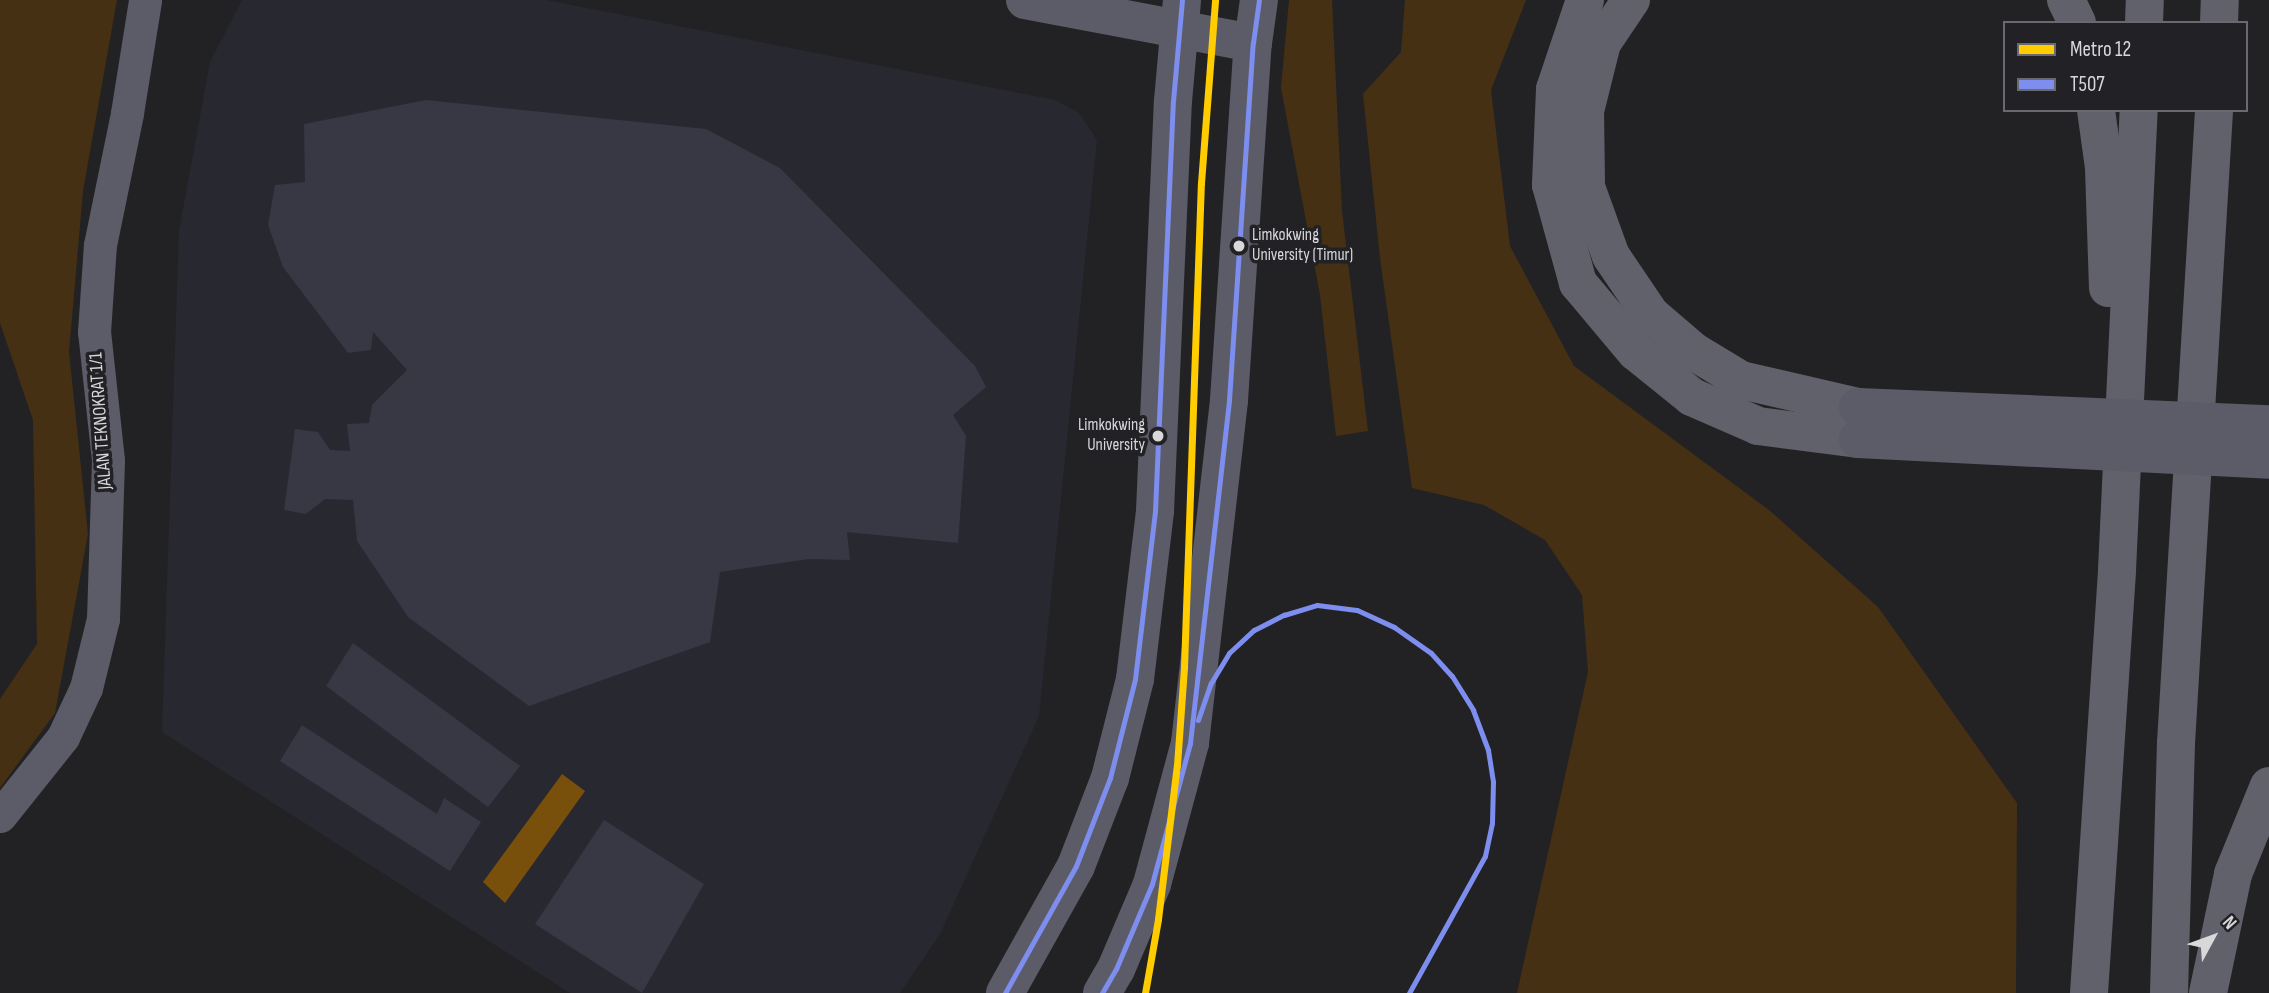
<!DOCTYPE html>
<style>
body{margin:0}
#map{position:relative;width:2269px;height:993px;overflow:hidden;background:#222225;font-family:"Sofia Sans Condensed",sans-serif}
div>[style]{position:absolute}
.built>*{inset:0;background:#282831}
.green>*{inset:0;background:#453013}
.water>*{inset:0;background:#784f0b}
.building>*{inset:0;background:#383744}
.minor>*{height:33px;margin:-16.5px;padding:0 16.5px;transform-origin:16.5px;border-radius:16.5px;background:#5c5c68}
.major>*{height:38px;margin:-19px;padding:0 19px;transform-origin:19px;border-radius:19px;background:#5c5c68}
.highway>*{height:38px;margin:-19px;padding:0 19px;transform-origin:19px;border-radius:19px;background:#61616b}
.major-bridge>*{height:38px;margin:-19px;padding:0 19px;transform-origin:19px;border-radius:19px;background:#5c5c68}
.bus-1>*{height:5px;margin:-2.5px;padding:0 2.5px;transform-origin:2.5px;border-radius:2.5px;background:#7d8eee}
.metro-1>*{height:7px;margin:-3.5px;padding:0 3.5px;transform-origin:3.5px;border-radius:3.5px;background:#fc0}
.dots>*{width:19px;height:19px;translate:-50% -50%;box-sizing:border-box;border:4px solid #212126;border-radius:50%}
span{translate:-50% -50%;white-space:nowrap;text-align:center;line-height:1.15;-webkit-text-stroke:7px #212126;paint-order:stroke}
.bus-label{font-size:17px;color:#d8d8db}
.left{translate:0 -50%;text-align:left}
.right{translate:-100% -50%;text-align:right}
.street-label{font-size:19px;color:#d8d8db}
.legend{position:absolute;left:2003px;top:21px;width:245px;height:91px;box-sizing:border-box;background:#212126;border:2px solid #6a6a6e;margin:0;padding:9px 12px;list-style:none;font-size:21px;color:#d8d8db}
.legend li{display:flex;align-items:center;gap:14px;height:35px}
.legend b{width:35px;border:2px solid #6a6a6e}
.north{position:absolute;left:2178px;top:902px;width:70px;height:70px;-webkit-text-stroke:5px #212126;paint-order:stroke;rotate:49deg;font-size:19px;font-weight:700;line-height:28px;text-align:center;color:#d8d8db}
.north::after{content:'';display:block;margin:auto;width:24px;height:32px;background:#d8d8db;clip-path:polygon(50% 0,100% 100%,50% 72%,0 100%)}
</style>
<div id="map">
<div class="built">
<i style="clip-path:polygon(242px 0,546px 0,1055px 100px,1079px 113px,1097px 140px,1039px 716px,940px 934px,900px 993px,570px 993px,162px 732px,179px 231px,210px 62px)"></i>
</div>
<div class="green">
<i style="clip-path:polygon(0 0,117px 0,83px 191px,69px 352px,88px 534px,55px 713px,0 788px,0 699px,37px 644px,33px 420px,0 323px)"></i>
<i style="clip-path:polygon(1289px 0,1332px 0,1342px 211px,1368px 431px,1336px 436px,1320px 295px,1281px 88px)"></i>
<i style="clip-path:polygon(1405px 0,1526px 0,1491px 90px,1510px 246px,1574px 366px,1769px 510px,1878px 607px,2017px 803px,2016px 993px,1517px 993px,1588px 672px,1582px 595px,1545px 540px,1484px 505px,1412px 488px,1380px 258px,1363px 94px,1401px 52px)"></i>
</div>
<div class="water">
<i style="clip-path:polygon(562px 774px,585px 791px,505px 903px,483px 882px)"></i>
</div>
<div class="building">
<i style="clip-path:polygon(426px 100px,706px 129px,780px 168px,975px 366px,986px 387px,953px 415px,966px 436px,958px 543px,847px 532px,850px 560px,809px 559px,720px 572px,710px 642px,529px 706px,408px 617px,357px 541px,353px 500px,325px 499px,306px 514px,284px 510px,295px 429px,318px 432px,330px 450px,350px 451px,347px 424px,369px 423px,372px 405px,407px 370px,373px 332px,371px 350px,348px 353px,283px 267px,268px 225px,275px 185px,305px 182px,304px 124px)"></i>
<i style="clip-path:polygon(353px 643px,520px 766px,488px 807px,326px 686px)"></i>
<i style="clip-path:polygon(302px 725px,437px 814px,444px 798px,481px 822px,450px 871px,280px 761px)"></i>
<i style="clip-path:polygon(604px 820px,704px 884px,642px 993px,535px 924px)"></i>
</div>
<div class="minor">
<i style="left:0;top:816px;width:101px;rotate:-51.4deg"></i>
<i style="left:63px;top:737px;width:54px;rotate:-64.9deg"></i>
<i style="left:86px;top:688px;width:71px;rotate:-76.2deg"></i>
<i style="left:103px;top:619px;width:159px;rotate:-88.2deg"></i>
<i style="left:108px;top:460px;width:129px;rotate:-96.2deg"></i>
<i style="left:94px;top:332px;width:87px;rotate:-86.1deg"></i>
<i style="left:100px;top:245px;width:135px;rotate:-78.4deg"></i>
<i style="left:127px;top:113px;width:114px;rotate:-80.9deg"></i>
</div>
<div class="major">
<i style="left:1025px;top:0;width:232px;rotate:10.7deg"></i>
<i style="left:1005px;top:993px;width:145px;rotate:-60.8deg"></i>
<i style="left:1076px;top:866px;width:94px;rotate:-68.9deg"></i>
<i style="left:1110px;top:778px;width:102px;rotate:-75.8deg"></i>
<i style="left:1135px;top:679px;width:169px;rotate:-83.2deg"></i>
<i style="left:1155px;top:511px;width:410px;rotate:-87.5deg"></i>
<i style="left:1173px;top:101px;width:101px;rotate:-84.9deg"></i>
<i style="left:1102px;top:993px;width:28px;rotate:-60deg"></i>
<i style="left:1116px;top:969px;width:92px;rotate:-67deg"></i>
<i style="left:1152px;top:884px;width:146px;rotate:-74.9deg"></i>
<i style="left:1190px;top:743px;width:345px;rotate:-83.5deg"></i>
<i style="left:1229px;top:400px;width:358px;rotate:-86.2deg"></i>
<i style="left:1253px;top:43px;width:43px;rotate:-82.1deg"></i>
</div>
<div class="highway">
<i style="left:1585px;top:0;width:94px;rotate:108.6deg"></i>
<i style="left:1555px;top:89px;width:96px;rotate:92.4deg"></i>
<i style="left:1551px;top:185px;width:102px;rotate:74.6deg"></i>
<i style="left:1578px;top:283px;width:90px;rotate:50deg"></i>
<i style="left:1636px;top:352px;width:72px;rotate:38.8deg"></i>
<i style="left:1692px;top:397px;width:72px;rotate:23.7deg"></i>
<i style="left:1758px;top:426px;width:101px;rotate:7.4deg"></i>
<i style="left:1631px;top:0;width:52px;rotate:124deg"></i>
<i style="left:1602px;top:43px;width:70px;rotate:104deg"></i>
<i style="left:1585px;top:111px;width:76px;rotate:89.2deg"></i>
<i style="left:1586px;top:187px;width:73px;rotate:70.1deg"></i>
<i style="left:1611px;top:256px;width:71px;rotate:55.9deg"></i>
<i style="left:1651px;top:315px;width:55px;rotate:40.6deg"></i>
<i style="left:1693px;top:351px;width:56px;rotate:31.1deg"></i>
<i style="left:1741px;top:380px;width:120px;rotate:13deg"></i>
<i style="left:2066px;top:0;width:25px;rotate:64deg"></i>
<i style="left:2144px;top:23px;width:23px;rotate:-88deg"></i>
<i style="left:2219px;top:23px;width:23px;rotate:-88deg"></i>
<i style="left:2096px;top:110px;width:59px;rotate:82.1deg"></i>
<i style="left:2104px;top:168px;width:120px;rotate:88.1deg"></i>
<i style="left:2089px;top:993px;width:424px;rotate:-86.2deg"></i>
<i style="left:2117px;top:570px;width:461px;rotate:-87.3deg"></i>
<i style="left:2169px;top:993px;width:250px;rotate:-88.4deg"></i>
<i style="left:2176px;top:743px;width:634px;rotate:-86.56deg"></i>
<i style="left:2208px;top:993px;width:122px;rotate:-78.1deg"></i>
<i style="left:2233px;top:874px;width:95px;rotate:-67.8deg"></i>
</div>
<div class="major-bridge">
<i style="left:1858px;top:407px;width:411px;rotate:2.4deg"></i>
<i style="left:1858px;top:439px;width:412px;rotate:2.9deg"></i>
</div>
<div class="bus-1">
<i style="left:1198px;top:720px;width:39px;rotate:-71deg"></i>
<i style="left:1211px;top:683px;width:35px;rotate:-59deg"></i>
<i style="left:1229px;top:653px;width:34px;rotate:-43deg"></i>
<i style="left:1254px;top:630px;width:34px;rotate:-27deg"></i>
<i style="left:1284px;top:615px;width:34px;rotate:-17deg"></i>
<i style="left:1317px;top:605px;width:40px;rotate:7.1deg"></i>
<i style="left:1357px;top:610px;width:41px;rotate:24.7deg"></i>
<i style="left:1394px;top:627px;width:45px;rotate:35.1deg"></i>
<i style="left:1431px;top:653px;width:31px;rotate:48deg"></i>
<i style="left:1452px;top:676px;width:40px;rotate:58deg"></i>
<i style="left:1473px;top:710px;width:43px;rotate:69.4deg"></i>
<i style="left:1488px;top:750px;width:32px;rotate:81deg"></i>
<i style="left:1493px;top:782px;width:41px;rotate:91.4deg"></i>
<i style="left:1492px;top:823px;width:34px;rotate:102deg"></i>
<i style="left:1485px;top:856px;width:157px;rotate:119deg"></i>
<i style="left:1005px;top:993px;width:145px;rotate:-60.8deg"></i>
<i style="left:1076px;top:866px;width:94px;rotate:-68.9deg"></i>
<i style="left:1110px;top:778px;width:102px;rotate:-75.8deg"></i>
<i style="left:1135px;top:679px;width:169px;rotate:-83.2deg"></i>
<i style="left:1155px;top:511px;width:410px;rotate:-87.5deg"></i>
<i style="left:1173px;top:101px;width:101px;rotate:-84.9deg"></i>
<i style="left:1102px;top:993px;width:28px;rotate:-60deg"></i>
<i style="left:1116px;top:969px;width:92px;rotate:-67deg"></i>
<i style="left:1152px;top:884px;width:146px;rotate:-74.9deg"></i>
<i style="left:1190px;top:743px;width:345px;rotate:-83.5deg"></i>
<i style="left:1229px;top:400px;width:358px;rotate:-86.2deg"></i>
<i style="left:1253px;top:43px;width:43px;rotate:-82.1deg"></i>
</div>
<div class="metro-1">
<i style="left:1145px;top:993px;width:75px;rotate:-80deg"></i>
<i style="left:1158px;top:919px;width:155px;rotate:-83deg"></i>
<i style="left:1177px;top:765px;width:98px;rotate:-85.9deg"></i>
<i style="left:1184px;top:667px;width:484px;rotate:-88deg"></i>
<i style="left:1201px;top:183px;width:184px;rotate:-85.6deg"></i>
</div>
<div class="dots">
<i style="left:1239px;top:246px;background:#d8d8db"></i>
<i style="left:1158px;top:436px;background:#d8d8db"></i>
</div>
<div class="bus-label">
<span class="left" style="left:1252px;top:246px">Limkokwing<br>University (Timur)</span>
<span class="right" style="left:1145px;top:436px">Limkokwing<br>University</span>
</div>
<div class="street-label">
<span style="left:101px;top:421px;rotate:-94deg">JALAN TEKNOKRAT 1/1</span>
</div>
<ul class="legend">
<li><b style="height:9px;background:#fc0"></b>Metro 12</li>
<li><b style="height:9px;background:#7d8eee"></b>T507</li>
</ul>
<div class="north">N</div>
</div>
